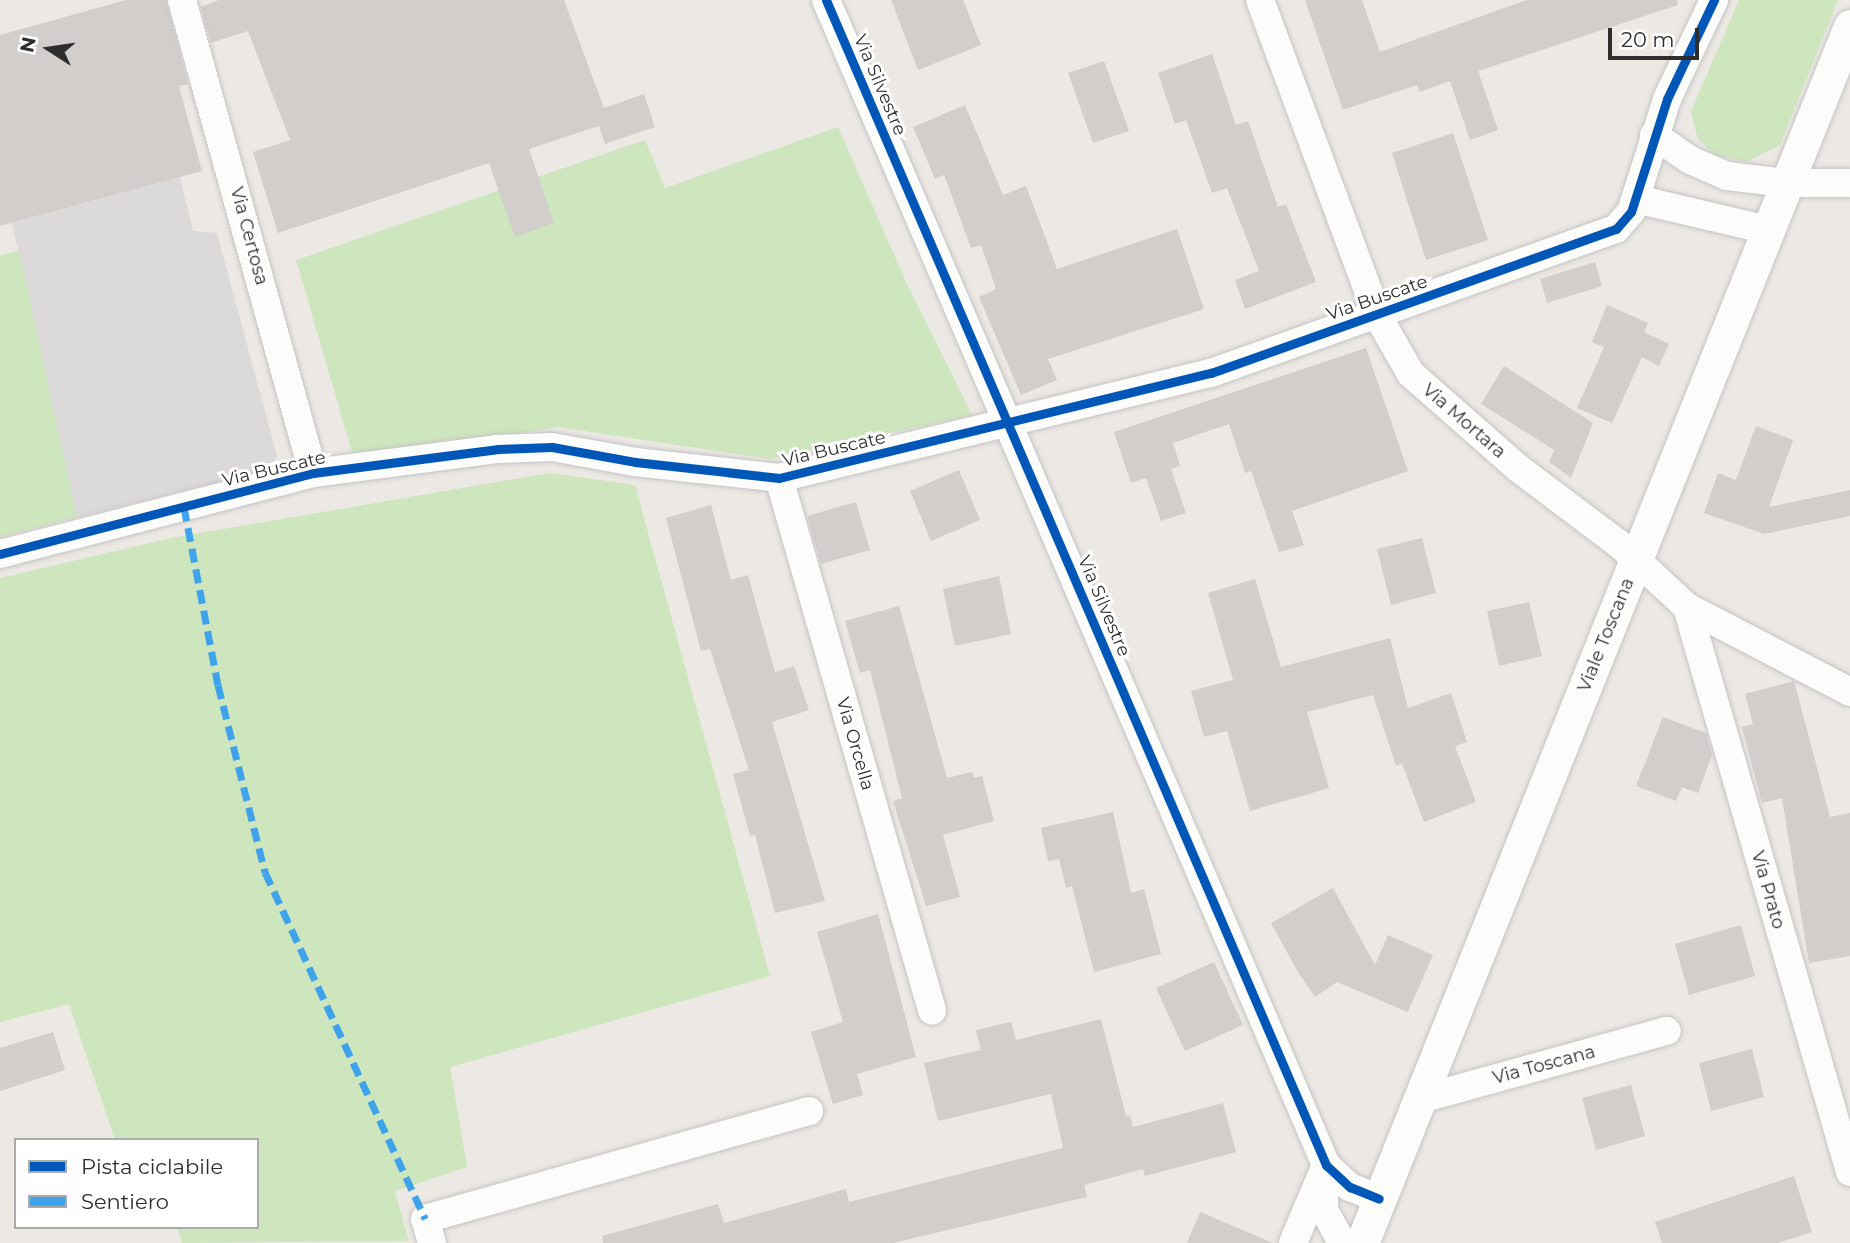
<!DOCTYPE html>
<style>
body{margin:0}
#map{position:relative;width:1850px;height:1243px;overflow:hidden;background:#ece8e4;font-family:Montserrat,sans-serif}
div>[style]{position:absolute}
.industrial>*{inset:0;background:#dcd9db}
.green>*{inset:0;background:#cee6be}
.building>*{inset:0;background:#d1cecb}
.roads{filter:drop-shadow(0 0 2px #c5c4c5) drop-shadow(0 0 2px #c5c4c5)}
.minor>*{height:28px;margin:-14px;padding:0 14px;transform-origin:14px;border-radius:14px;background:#fcfcfb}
.tertiary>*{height:33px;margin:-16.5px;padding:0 16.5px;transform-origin:16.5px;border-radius:16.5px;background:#fcfcfb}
.quiet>*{height:7px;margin-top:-3.5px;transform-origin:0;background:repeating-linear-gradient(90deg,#3ea3eb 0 14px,transparent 0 21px)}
.cycleway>*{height:9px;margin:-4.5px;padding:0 4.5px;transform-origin:4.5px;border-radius:4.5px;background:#0057b8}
span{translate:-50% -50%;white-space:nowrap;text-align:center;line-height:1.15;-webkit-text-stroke:6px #fff;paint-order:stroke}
.street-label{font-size:18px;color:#2e2e2e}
.legend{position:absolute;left:14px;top:1138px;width:245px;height:91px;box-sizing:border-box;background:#fff;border:2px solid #ababab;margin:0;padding:9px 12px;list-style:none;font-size:21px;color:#2e2e2e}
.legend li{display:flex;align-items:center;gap:14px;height:35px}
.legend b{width:35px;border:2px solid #ababab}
.north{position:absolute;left:14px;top:14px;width:70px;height:70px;-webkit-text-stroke:5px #fff;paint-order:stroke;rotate:282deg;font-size:19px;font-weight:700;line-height:28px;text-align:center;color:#2e2e2e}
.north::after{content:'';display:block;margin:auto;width:24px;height:32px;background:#2e2e2e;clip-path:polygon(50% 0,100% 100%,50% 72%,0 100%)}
.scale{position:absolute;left:1608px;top:28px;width:91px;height:32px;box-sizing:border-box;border:4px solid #2e2e2e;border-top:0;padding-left:9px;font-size:21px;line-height:24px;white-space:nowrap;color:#2e2e2e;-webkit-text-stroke:5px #fff;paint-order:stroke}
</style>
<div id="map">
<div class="industrial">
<i style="clip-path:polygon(180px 177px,193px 231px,217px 233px,277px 456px,269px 470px,77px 517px,12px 223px)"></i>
</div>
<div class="green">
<i style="clip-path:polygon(1739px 0,1838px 0,1780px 145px,1746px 162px,1716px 155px,1698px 140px,1691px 111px)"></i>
<i style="clip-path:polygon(838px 127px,906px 282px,972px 415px,771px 459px,557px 427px,354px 459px,296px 260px,645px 140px,665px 188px)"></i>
<i style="clip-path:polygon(19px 251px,77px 517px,0 537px,0 255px)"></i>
<i style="clip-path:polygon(550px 473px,635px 485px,770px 976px,450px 1067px,467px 1167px,395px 1191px,409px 1241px,182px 1243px,177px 1227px,257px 1227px,257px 1140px,115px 1140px,69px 1004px,0 1022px,0 578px,171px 538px)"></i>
</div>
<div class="building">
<i style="clip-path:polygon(126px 0,166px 0,188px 84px,179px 86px,202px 171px,0 226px,0 35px)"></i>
<i style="clip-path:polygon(219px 0,564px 0,604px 108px,644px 94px,655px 127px,605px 144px,599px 126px,529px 149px,554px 223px,515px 237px,489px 163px,278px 233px,253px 152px,290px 140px,248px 31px,211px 43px,201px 7px)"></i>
<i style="clip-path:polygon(891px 0,963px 0,981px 45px,918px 70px)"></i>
<i style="clip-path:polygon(1305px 0,1362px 0,1380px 52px,1527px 0,1677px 0,1678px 5px,1478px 71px,1498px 130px,1470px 140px,1450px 81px,1420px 92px,1417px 85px,1343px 110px)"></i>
<i style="clip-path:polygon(1212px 54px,1236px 125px,1248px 121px,1278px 207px,1286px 204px,1316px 282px,1245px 309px,1235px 280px,1259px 271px,1227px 188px,1212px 193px,1186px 120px,1175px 124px,1158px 73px)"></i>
<i style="clip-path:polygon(1104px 61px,1129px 131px,1093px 143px,1068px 73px)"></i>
<i style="clip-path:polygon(965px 105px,1003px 195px,1026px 186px,1057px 269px,1177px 229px,1204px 309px,1048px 359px,1057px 380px,1021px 395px,979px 297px,996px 289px,981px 245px,971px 248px,944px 175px,935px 179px,913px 127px)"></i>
<i style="clip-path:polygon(1453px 133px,1488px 240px,1426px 260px,1392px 153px)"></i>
<i style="clip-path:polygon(1595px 262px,1602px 286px,1547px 303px,1540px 279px)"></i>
<i style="clip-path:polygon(1607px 305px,1648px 323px,1644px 332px,1669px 344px,1659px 366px,1642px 357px,1612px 423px,1577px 408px,1604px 347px,1592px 342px)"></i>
<i style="clip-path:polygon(1366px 348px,1408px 471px,1292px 511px,1304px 545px,1279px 552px,1251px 471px,1245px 473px,1229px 424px,1173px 443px,1180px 466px,1171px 469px,1186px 513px,1161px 521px,1146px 478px,1131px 483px,1114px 432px)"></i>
<i style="clip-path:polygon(1504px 366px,1593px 423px,1571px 478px,1549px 462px,1554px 450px,1481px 404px)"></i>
<i style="clip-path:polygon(1756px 426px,1793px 440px,1769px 507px,1850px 490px,1850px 516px,1764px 534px,1704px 513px,1718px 473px,1736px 480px)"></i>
<i style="clip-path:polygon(959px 470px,980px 520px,931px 541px,910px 491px)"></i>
<i style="clip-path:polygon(856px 502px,870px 550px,821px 564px,807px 516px)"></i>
<i style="clip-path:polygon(711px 505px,731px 580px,748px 575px,775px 672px,794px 666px,809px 710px,772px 722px,825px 901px,775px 913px,755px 835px,750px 836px,733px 774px,749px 770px,710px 649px,701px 651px,666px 518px)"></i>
<i style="clip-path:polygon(1422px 538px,1436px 593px,1391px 605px,1377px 549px)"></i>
<i style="clip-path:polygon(999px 576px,1011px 634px,955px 646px,943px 589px)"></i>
<i style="clip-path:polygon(1255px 579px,1281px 667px,1390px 638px,1408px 708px,1451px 693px,1467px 742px,1455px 746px,1476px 802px,1424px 822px,1402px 763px,1396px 766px,1373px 695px,1307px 712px,1329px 788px,1250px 811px,1227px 731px,1204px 737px,1191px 691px,1233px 680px,1208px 593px)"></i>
<i style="clip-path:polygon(1529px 602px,1542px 656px,1499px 666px,1487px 611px)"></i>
<i style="clip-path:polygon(899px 606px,947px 778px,972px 772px,974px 778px,982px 776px,994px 821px,943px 835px,960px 897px,926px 906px,893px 801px,902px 798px,870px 670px,860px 673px,845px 621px)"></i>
<i style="clip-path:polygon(1794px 681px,1830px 817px,1850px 813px,1850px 956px,1809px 963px,1782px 798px,1762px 803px,1742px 727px,1753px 724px,1745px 694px)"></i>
<i style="clip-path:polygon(1663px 717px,1706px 733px,1712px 755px,1698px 793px,1682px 787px,1676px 801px,1636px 786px)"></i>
<i style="clip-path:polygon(1113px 812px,1131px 893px,1144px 889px,1161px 954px,1094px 972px,1072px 886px,1066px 888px,1059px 859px,1048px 861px,1041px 828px)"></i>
<i style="clip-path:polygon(1333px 888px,1375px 965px,1388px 935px,1433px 955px,1408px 1012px,1337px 982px,1315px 997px,1298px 972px,1271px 923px)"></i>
<i style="clip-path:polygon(878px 914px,916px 1057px,857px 1074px,863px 1095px,833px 1104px,811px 1032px,843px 1022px,817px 932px)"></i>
<i style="clip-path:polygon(1741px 925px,1755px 976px,1689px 995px,1675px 944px)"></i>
<i style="clip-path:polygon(1214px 962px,1243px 1025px,1185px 1051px,1156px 988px)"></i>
<i style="clip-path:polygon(1101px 1019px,1126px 1116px,1130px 1115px,1133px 1127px,1223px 1103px,1236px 1152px,1145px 1176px,1143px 1169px,1084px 1185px,1087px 1197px,893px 1243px,603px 1243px,602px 1236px,718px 1204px,724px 1223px,846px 1189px,849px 1202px,1063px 1148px,1051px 1094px,938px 1121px,924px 1063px,981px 1050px,976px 1030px,1011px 1022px,1016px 1040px)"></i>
<i style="clip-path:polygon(53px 1032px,65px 1070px,0 1091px,0 1048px)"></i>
<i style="clip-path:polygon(1752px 1049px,1764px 1097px,1711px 1111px,1699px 1063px)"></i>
<i style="clip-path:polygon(1631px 1085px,1645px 1136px,1596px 1150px,1582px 1098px)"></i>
<i style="clip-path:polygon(1794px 1176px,1812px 1232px,1778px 1243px,1662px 1243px,1655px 1222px)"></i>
<i style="clip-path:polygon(1200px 1212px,1273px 1243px,1187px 1243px)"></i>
</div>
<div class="roads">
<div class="minor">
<i style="left:182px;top:0;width:491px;rotate:74.5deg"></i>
<i style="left:826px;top:0;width:1268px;rotate:66.77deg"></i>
<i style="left:1326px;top:1165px;width:33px;rotate:43deg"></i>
<i style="left:1350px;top:1187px;width:31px;rotate:22deg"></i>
<i style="left:1260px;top:0;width:336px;rotate:69.6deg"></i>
<i style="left:1377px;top:315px;width:68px;rotate:60deg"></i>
<i style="left:1411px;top:374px;width:142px;rotate:41.3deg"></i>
<i style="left:1518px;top:468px;width:126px;rotate:37deg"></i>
<i style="left:1619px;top:544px;width:93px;rotate:42.8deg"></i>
<i style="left:1687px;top:607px;width:184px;rotate:27.5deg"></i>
<i style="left:1654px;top:135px;width:44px;rotate:34.8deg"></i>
<i style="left:1690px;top:160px;width:40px;rotate:23.4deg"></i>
<i style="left:1727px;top:176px;width:60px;rotate:6.7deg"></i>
<i style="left:1787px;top:183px;width:63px"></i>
<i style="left:1636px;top:199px;width:136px;rotate:13.2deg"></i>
<i style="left:779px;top:478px;width:554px;rotate:73.96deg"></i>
<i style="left:0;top:554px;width:323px;rotate:-14.5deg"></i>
<i style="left:313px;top:473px;width:187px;rotate:-7.4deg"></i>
<i style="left:498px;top:449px;width:54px;rotate:-2.1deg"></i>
<i style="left:552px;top:447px;width:84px;rotate:10.2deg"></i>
<i style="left:635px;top:462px;width:145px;rotate:6.3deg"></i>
<i style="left:779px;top:478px;width:445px;rotate:-13.7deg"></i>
<i style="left:1211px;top:373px;width:430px;rotate:-19.6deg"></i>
<i style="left:1616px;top:229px;width:23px;rotate:-49deg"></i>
<i style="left:1631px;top:212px;width:119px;rotate:-72.3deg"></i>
<i style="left:1667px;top:99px;width:110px;rotate:-64.6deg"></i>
<i style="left:1687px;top:607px;width:588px;rotate:73.91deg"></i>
<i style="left:1421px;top:1099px;width:255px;rotate:-15.5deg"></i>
<i style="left:1325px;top:1179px;width:31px;rotate:92deg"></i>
<i style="left:1324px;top:1210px;width:38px;rotate:61deg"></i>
<i style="left:432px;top:1243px;width:25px;rotate:-106deg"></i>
<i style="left:425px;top:1219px;width:399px;rotate:-15.7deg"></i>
<i style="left:1293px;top:1243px;width:85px;rotate:-67.1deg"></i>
</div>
<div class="tertiary">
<i style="left:1362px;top:1243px;width:1311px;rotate:-68.15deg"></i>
</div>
</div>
<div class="quiet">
<i style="left:184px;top:507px;width:181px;rotate:79.2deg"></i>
<i style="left:218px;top:685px;width:193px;rotate:75.9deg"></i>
<i style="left:265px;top:872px;width:382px;rotate:65.2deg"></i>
</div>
<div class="cycleway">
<i style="left:826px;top:0;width:1268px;rotate:66.77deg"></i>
<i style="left:1326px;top:1165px;width:33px;rotate:43deg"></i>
<i style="left:1350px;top:1187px;width:31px;rotate:22deg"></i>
<i style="left:0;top:554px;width:323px;rotate:-14.5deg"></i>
<i style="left:313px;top:473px;width:187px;rotate:-7.4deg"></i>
<i style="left:498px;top:449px;width:54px;rotate:-2.1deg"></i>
<i style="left:552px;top:447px;width:84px;rotate:10.2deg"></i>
<i style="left:635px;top:462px;width:145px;rotate:6.3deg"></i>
<i style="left:779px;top:478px;width:445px;rotate:-13.7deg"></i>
<i style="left:1211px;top:373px;width:430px;rotate:-19.6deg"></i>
<i style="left:1616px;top:229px;width:23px;rotate:-49deg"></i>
<i style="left:1631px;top:212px;width:119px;rotate:-72.3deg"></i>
<i style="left:1667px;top:99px;width:110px;rotate:-64.6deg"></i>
</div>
<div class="street-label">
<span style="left:880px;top:85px;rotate:67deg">Via Silvestre</span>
<span style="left:249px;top:236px;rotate:75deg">Via Certosa</span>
<span style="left:1377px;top:298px;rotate:-19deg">Via Buscate</span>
<span style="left:1464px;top:421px;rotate:41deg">Via Mortara</span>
<span style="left:834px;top:449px;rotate:-13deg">Via Buscate</span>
<span style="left:274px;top:469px;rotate:-13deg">Via Buscate</span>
<span style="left:1104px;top:606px;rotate:67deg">Via Silvestre</span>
<span style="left:1606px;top:635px;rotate:-68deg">Viale Toscana</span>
<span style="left:855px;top:744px;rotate:74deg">Via Orcella</span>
<span style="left:1768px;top:890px;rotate:74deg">Via Prato</span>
<span style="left:1544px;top:1065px;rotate:-15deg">Via Toscana</span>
</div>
<ul class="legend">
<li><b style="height:9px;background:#0057b8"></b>Pista ciclabile</li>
<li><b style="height:9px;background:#3ea3eb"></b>Sentiero</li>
</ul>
<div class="north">N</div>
<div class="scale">20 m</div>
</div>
